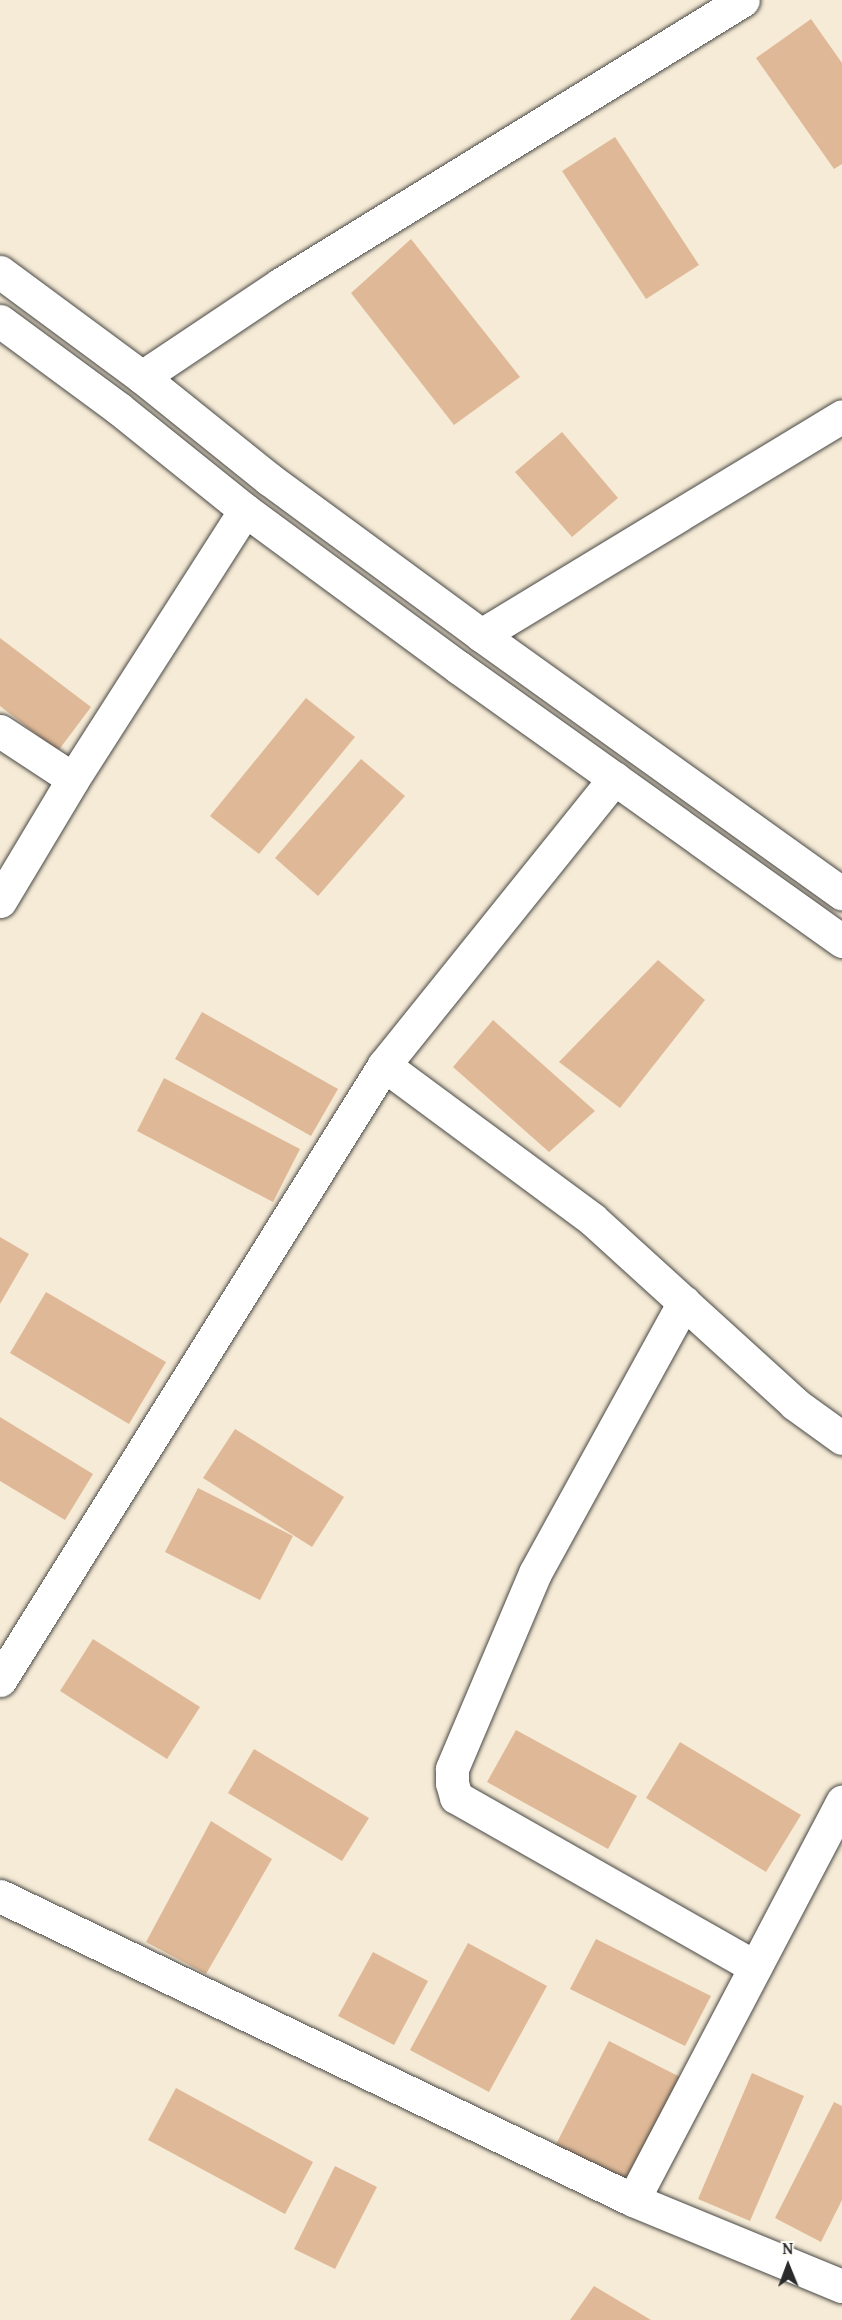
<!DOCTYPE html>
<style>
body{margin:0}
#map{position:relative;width:842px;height:2320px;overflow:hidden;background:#f6ebd6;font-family:"Gentium Book Plus",serif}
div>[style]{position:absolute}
.building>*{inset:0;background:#dfb997}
.roads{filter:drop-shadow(0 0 2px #494845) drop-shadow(0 0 2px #494845)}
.minor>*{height:33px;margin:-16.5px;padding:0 16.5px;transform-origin:16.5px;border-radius:16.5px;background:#fff}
span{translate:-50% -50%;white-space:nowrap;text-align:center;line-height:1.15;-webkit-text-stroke:6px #fdfcf7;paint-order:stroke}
.north{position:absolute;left:758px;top:2236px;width:60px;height:60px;-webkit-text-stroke:4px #fdfcf7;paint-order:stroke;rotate:359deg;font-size:16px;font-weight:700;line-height:24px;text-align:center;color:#2b2b2b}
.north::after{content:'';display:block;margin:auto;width:21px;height:27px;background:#2b2b2b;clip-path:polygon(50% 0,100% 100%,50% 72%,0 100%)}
</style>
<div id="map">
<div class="building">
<i style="clip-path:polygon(811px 19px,842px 63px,842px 164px,834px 169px,756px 58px)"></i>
<i style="clip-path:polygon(615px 137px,699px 265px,646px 299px,562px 171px)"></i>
<i style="clip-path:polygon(411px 239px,520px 377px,454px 425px,351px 293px)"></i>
<i style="clip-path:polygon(562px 432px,618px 498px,572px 537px,515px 472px)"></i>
<i style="clip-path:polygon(0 638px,91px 707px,58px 751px,0 706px)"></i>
<i style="clip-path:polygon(306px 698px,355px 737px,259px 854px,210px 816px)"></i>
<i style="clip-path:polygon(361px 759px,405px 796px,318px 896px,275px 858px)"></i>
<i style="clip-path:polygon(658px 960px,705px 1000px,620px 1108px,559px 1062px)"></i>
<i style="clip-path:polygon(202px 1012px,338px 1089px,311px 1136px,175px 1059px)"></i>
<i style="clip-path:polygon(493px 1020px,595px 1111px,549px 1152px,453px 1067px)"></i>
<i style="clip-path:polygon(164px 1078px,300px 1149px,273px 1202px,137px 1131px)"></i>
<i style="clip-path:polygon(0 1237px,29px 1254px,0 1304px)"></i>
<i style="clip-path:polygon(46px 1292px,166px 1362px,129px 1424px,10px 1353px)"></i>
<i style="clip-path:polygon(0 1417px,93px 1474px,65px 1520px,0 1481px)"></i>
<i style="clip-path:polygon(235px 1429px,344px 1497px,312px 1547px,203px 1478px)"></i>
<i style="clip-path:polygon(198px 1488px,293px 1536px,260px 1600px,165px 1552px)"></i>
<i style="clip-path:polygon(93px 1639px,200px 1707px,167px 1759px,60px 1691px)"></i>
<i style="clip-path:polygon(516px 1730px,637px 1796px,608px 1849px,487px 1782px)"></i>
<i style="clip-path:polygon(680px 1742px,801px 1815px,766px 1872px,646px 1798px)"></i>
<i style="clip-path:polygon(254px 1749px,369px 1818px,342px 1861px,228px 1793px)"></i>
<i style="clip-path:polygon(211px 1821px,272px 1859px,206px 1974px,146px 1942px)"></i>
<i style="clip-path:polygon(596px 1939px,711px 1996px,685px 2046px,570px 1989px)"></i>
<i style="clip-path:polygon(468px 1943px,547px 1986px,489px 2092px,410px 2050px)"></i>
<i style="clip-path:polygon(373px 1952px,428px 1981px,394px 2045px,338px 2016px)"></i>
<i style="clip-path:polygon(609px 2041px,684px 2079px,626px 2191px,551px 2154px)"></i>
<i style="clip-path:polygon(752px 2073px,804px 2096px,750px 2221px,698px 2199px)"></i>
<i style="clip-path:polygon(176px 2088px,313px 2162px,285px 2214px,148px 2140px)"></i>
<i style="clip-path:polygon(834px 2102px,842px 2106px,842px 2200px,821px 2242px,775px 2218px)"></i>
<i style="clip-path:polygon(335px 2166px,377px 2187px,335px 2269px,294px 2249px)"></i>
<i style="clip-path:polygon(594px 2286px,651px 2320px,570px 2320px)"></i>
</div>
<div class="roads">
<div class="minor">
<i style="left:0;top:272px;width:177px;rotate:36.5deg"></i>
<i style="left:142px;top:377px;width:163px;rotate:38.8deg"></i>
<i style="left:269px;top:479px;width:263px;rotate:36.3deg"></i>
<i style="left:481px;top:635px;width:444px;rotate:35.6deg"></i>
<i style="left:0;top:321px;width:147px;rotate:36.4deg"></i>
<i style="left:118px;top:408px;width:163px;rotate:38.8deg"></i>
<i style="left:245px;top:510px;width:265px;rotate:36.4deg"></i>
<i style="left:458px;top:667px;width:472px;rotate:35.5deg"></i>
<i style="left:142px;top:377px;width:167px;rotate:-33.8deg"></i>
<i style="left:281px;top:284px;width:542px;rotate:-31.58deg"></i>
<i style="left:481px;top:635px;width:422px;rotate:-31.2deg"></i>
<i style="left:0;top:731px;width:87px;rotate:33.3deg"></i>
<i style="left:0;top:901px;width:142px;rotate:-59.1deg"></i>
<i style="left:73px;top:779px;width:319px;rotate:-57.4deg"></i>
<i style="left:384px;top:1065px;width:259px;rotate:36.5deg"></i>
<i style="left:592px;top:1219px;width:275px;rotate:42.3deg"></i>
<i style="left:795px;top:1404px;width:58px;rotate:35.9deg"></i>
<i style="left:684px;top:1302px;width:309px;rotate:118.8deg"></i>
<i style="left:535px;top:1573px;width:213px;rotate:113deg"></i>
<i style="left:452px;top:1769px;width:14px;rotate:90deg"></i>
<i style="left:452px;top:1783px;width:15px;rotate:74deg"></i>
<i style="left:456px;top:1797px;width:344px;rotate:29.6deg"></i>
<i style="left:0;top:1680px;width:725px;rotate:-58.02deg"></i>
<i style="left:384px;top:1065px;width:368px;rotate:-51.2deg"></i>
<i style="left:0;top:1896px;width:702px;rotate:25.65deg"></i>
<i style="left:633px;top:2200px;width:226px;rotate:22.4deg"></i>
<i style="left:633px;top:2200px;width:450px;rotate:-62.3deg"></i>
</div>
</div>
<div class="north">N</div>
</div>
